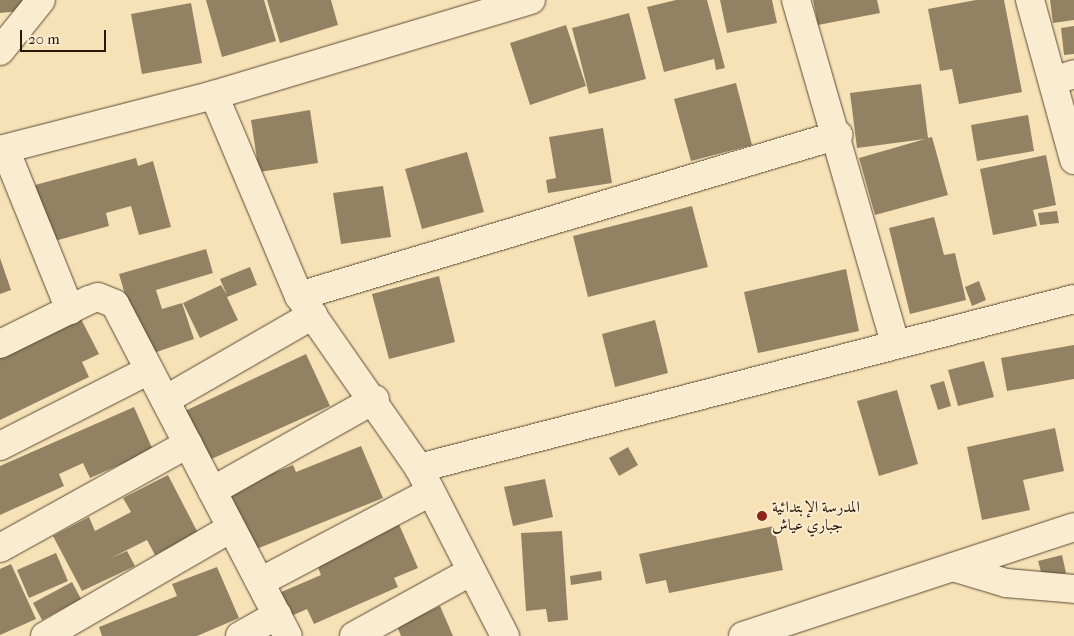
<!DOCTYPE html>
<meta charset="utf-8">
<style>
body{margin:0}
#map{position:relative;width:1074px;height:636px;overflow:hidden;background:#f7e2b7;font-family:"IM FELL French Canon",Amiri,serif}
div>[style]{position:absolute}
.building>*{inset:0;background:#938163}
.roads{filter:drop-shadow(0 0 1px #5b4a33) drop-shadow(0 0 1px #5b4a33)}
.street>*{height:28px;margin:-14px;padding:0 14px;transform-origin:14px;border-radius:14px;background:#faecd0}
.secondary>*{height:28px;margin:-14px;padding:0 14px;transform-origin:14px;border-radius:14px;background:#faecd0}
.dots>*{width:14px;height:14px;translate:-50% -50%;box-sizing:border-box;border:2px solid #faecd0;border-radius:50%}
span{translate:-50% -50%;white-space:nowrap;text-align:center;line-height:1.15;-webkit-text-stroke:4px #faecd0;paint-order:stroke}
.poi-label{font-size:16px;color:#271707}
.left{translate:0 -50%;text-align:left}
.scale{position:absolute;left:20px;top:30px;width:86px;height:22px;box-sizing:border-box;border:2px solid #271707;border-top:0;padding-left:6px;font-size:15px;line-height:18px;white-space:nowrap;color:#271707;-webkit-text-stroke:4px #faecd0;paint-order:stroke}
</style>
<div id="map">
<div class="building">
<i style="clip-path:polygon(0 0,28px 0,29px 10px,0 13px)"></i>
<i style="clip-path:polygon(206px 0,264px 0,276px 41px,222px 57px)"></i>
<i style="clip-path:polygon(267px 0,331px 0,338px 25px,280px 43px)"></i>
<i style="clip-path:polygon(676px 0,707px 0,725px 68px,716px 70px,714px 59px,664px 72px,647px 7px)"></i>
<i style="clip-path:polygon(720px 0,772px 0,777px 23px,727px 33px)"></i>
<i style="clip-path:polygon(813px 0,877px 0,880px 13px,818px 25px)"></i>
<i style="clip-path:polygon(976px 0,1004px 0,1022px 92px,959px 104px,952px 69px,940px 71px,928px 9px)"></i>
<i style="clip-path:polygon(1050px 0,1074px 0,1074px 20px,1053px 23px)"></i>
<i style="clip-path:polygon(191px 3px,202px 63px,142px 74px,131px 14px)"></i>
<i style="clip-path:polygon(629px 13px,646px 79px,589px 94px,572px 28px)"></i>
<i style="clip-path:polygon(566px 25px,586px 86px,530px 105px,510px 43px)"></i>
<i style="clip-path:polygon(1074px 26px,1074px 54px,1064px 55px,1061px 28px)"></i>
<i style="clip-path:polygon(736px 83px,752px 145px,691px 161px,674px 99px)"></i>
<i style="clip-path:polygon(921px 84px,928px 138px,932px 137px,948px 195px,875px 215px,859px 158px,925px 139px,857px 148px,850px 93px)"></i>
<i style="clip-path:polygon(310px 110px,318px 163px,259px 172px,251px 120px)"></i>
<i style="clip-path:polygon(1028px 115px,1034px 151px,977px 161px,971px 125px)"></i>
<i style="clip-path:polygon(603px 128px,612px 183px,548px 193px,546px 180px,556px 178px,549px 137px)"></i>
<i style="clip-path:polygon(467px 152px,484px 212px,422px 229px,405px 169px)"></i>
<i style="clip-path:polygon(1046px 155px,1056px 205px,1033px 210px,1037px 226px,993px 235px,980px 169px)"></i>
<i style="clip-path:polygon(136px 158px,138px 166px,153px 161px,171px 227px,139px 235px,131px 206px,106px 213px,109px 226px,51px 242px,35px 185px)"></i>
<i style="clip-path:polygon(383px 186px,391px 237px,341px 244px,333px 193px)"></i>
<i style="clip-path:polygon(692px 206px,708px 267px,588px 297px,573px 236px)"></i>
<i style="clip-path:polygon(1057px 211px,1059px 223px,1040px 225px,1038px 213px)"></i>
<i style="clip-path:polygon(934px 217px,944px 255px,955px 253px,966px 300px,910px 314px,889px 228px)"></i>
<i style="clip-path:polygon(206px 249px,213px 273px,156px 290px,162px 309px,182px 303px,194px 339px,151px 354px,138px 317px,132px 319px,119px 274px)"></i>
<i style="clip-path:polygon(0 258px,11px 290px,0 294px)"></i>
<i style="clip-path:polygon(250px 267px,257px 285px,227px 297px,238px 320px,200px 338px,183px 303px,221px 285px,227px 295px,220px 279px)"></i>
<i style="clip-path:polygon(846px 269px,859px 331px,758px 353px,744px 292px)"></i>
<i style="clip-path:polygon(439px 276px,455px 342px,389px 359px,372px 294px)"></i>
<i style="clip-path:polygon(979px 281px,986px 300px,972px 306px,965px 287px)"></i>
<i style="clip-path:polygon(81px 319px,99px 354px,82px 362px,89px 377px,0 420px,0 353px)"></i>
<i style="clip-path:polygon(655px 320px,668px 373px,615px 387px,602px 334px)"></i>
<i style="clip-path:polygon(1074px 345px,1074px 379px,1007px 391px,1001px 358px)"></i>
<i style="clip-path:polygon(306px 354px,330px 406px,207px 461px,185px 411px)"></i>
<i style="clip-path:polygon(984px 361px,994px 397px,958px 406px,948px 370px)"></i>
<i style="clip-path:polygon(944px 381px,951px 406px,938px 410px,930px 385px)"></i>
<i style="clip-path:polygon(897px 390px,918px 464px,879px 476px,857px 401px)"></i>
<i style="clip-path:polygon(134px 407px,153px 450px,90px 478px,83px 463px,59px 474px,64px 486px,0 515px,0 466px)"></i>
<i style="clip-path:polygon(1055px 428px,1064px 471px,1023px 480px,1030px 510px,982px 520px,967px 447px)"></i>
<i style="clip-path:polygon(361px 446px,383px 498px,254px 550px,229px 491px,293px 465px,296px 472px)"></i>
<i style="clip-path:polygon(628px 447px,638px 465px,619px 476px,609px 458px)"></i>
<i style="clip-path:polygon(168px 475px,198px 533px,155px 555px,147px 540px,111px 558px,127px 551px,135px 566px,82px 591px,53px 536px,89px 517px,95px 531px,131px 512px,123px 498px)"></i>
<i style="clip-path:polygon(545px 479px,553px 517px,513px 526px,504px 487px)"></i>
<i style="clip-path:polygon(398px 522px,418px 568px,394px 578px,398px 587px,314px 624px,307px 609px,289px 617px,279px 593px,321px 575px,315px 560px)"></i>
<i style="clip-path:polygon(774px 526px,783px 570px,669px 593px,666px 580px,646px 584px,639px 554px)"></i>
<i style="clip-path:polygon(562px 531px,568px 620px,548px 622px,546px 609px,526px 611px,521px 533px)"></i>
<i style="clip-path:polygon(56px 553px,68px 581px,29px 598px,17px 570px)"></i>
<i style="clip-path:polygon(1062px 555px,1066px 573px,1043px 579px,1038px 561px)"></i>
<i style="clip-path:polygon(11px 564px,36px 619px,0 635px,0 569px)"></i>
<i style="clip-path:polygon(217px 567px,239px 618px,197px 636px,102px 636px,99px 627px,177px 596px,172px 584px)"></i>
<i style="clip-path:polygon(601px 571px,602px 580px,571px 585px,570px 576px)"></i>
<i style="clip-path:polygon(72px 582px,81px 599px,42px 620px,33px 603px)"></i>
<i style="clip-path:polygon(440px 606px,453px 636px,401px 636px,397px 626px)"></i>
</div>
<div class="roads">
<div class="street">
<i style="left:796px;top:0;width:358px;rotate:73.9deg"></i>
<i style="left:1053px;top:81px;width:22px;rotate:-18deg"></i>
<i style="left:214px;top:95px;width:218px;rotate:67.1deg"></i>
<i style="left:299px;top:296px;width:210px;rotate:55.1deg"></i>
<i style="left:419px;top:468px;width:189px;rotate:62.9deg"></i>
<i style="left:5px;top:149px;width:174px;rotate:68deg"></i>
<i style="left:299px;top:296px;width:563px;rotate:-16.63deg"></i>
<i style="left:0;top:344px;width:99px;rotate:-26.3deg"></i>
<i style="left:89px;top:300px;width:9px;rotate:-18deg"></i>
<i style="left:98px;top:297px;width:18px;rotate:22deg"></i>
<i style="left:115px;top:304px;width:374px;rotate:62.5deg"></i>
<i style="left:165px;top:400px;width:171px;rotate:-29.9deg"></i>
<i style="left:0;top:446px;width:167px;rotate:-27deg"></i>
<i style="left:419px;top:468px;width:676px;rotate:-14.47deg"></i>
<i style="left:212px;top:491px;width:187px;rotate:-29.4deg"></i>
<i style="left:0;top:548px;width:215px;rotate:-29deg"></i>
<i style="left:953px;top:567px;width:55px;rotate:16.8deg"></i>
<i style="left:1006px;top:583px;width:68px;rotate:5deg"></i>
<i style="left:260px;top:582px;width:193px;rotate:-27.8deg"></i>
<i style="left:45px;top:636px;width:215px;rotate:-30.1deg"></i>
<i style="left:240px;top:636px;width:43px;rotate:-29.6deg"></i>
<i style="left:354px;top:636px;width:132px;rotate:-28.9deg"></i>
<i style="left:743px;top:636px;width:348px;rotate:-18.2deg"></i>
</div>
<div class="secondary">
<i style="left:1030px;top:0;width:166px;rotate:74.6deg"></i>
<i style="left:0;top:51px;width:65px;rotate:-51.2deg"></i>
<i style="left:0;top:150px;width:221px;rotate:-14.4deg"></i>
<i style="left:214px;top:95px;width:331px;rotate:-16.7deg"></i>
</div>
</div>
<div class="dots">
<i style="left:762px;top:516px;background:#8f2418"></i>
</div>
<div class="poi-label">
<span class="left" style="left:772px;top:516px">المدرسة الإبتدائية<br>جباري عياش</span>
</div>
<div class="scale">20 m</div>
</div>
